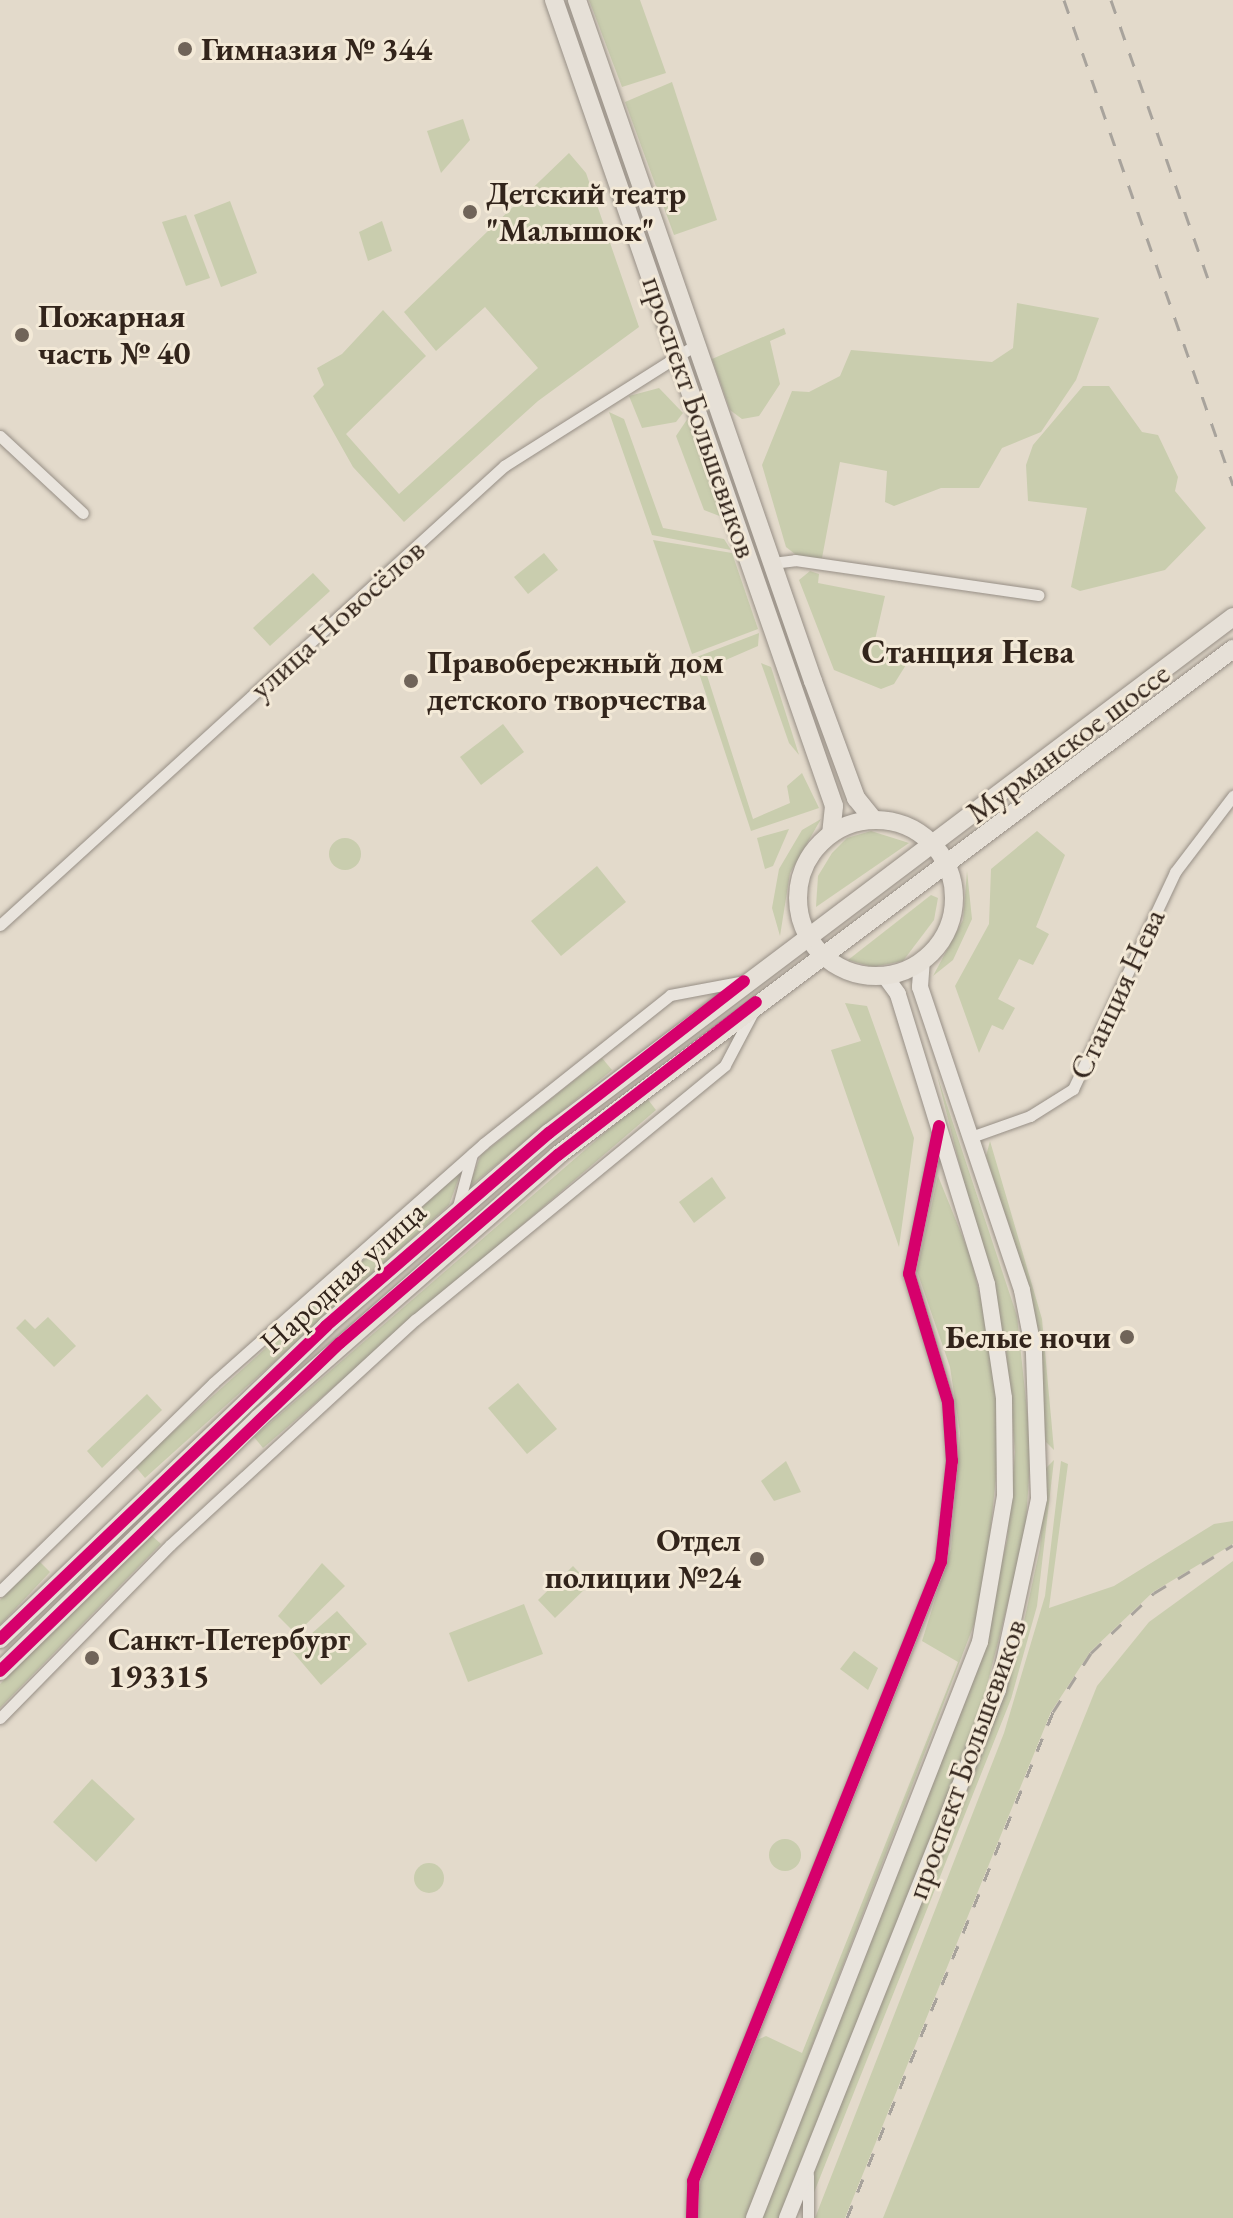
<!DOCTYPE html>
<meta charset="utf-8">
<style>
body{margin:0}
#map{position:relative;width:1233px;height:2218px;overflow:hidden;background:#e3dacb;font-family:"EB Garamond",serif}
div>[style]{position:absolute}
.green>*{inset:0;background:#c9cdae}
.round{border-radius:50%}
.roads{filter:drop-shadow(0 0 2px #978f86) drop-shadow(0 0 2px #978f86)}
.street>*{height:11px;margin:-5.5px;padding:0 5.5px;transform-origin:5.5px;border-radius:5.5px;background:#e9e4dd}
.secondary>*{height:16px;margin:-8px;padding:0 8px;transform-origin:8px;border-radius:8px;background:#e9e4dd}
.primary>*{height:18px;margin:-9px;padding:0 9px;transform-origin:9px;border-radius:9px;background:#e6e0d7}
.primary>.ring{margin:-9px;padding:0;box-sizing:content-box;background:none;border:18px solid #e6e0d7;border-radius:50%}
.rail>*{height:3px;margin-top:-1.5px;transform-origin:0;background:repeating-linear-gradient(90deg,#a8a39c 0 14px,transparent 0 28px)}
.cycleway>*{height:12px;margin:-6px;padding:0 6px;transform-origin:6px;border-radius:6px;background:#d6006c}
.dots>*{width:22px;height:22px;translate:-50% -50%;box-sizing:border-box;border:4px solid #f3e9d7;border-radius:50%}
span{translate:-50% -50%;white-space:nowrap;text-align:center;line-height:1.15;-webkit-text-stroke:6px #f3e9d7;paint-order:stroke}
.poi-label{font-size:32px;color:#32241b;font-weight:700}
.left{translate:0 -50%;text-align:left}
.right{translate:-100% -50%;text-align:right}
.street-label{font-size:32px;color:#32241b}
.neighbourhood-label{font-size:34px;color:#32241b;font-weight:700}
</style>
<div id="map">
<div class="green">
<i style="clip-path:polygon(589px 0,640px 0,666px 73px,622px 87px)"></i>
<i style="clip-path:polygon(672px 82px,717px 220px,674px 235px,625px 102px)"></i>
<i style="clip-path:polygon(463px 119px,470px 140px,441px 173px,427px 131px)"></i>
<i style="clip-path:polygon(569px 153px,586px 173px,639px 327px,538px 401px,404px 522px,353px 467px,313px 396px,324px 385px,317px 368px,342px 354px,383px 310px,426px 356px,346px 434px,399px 494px,538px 368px,485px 307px,436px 351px,404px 312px)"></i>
<i style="clip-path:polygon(230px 201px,257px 273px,221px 287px,194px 215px)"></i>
<i style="clip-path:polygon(186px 215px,210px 278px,186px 286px,162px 222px)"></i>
<i style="clip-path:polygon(382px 221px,392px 251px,368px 261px,359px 232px)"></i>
<i style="clip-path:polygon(1017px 303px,1099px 318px,1076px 380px,1041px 432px,1002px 448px,979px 488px,941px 488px,894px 506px,885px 502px,887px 471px,840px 462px,822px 558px,800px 558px,786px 547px,762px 465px,792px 391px,809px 392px,840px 376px,851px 350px,992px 362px,1013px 348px)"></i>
<i style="clip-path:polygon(784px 328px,786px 334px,770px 341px,780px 384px,759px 416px,742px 419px,730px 410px,712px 359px)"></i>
<i style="clip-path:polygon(1083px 386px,1109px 386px,1142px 432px,1158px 435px,1178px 477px,1175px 491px,1206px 528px,1165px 570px,1080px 591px,1071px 587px,1087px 508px,1028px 501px,1026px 465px,1033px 445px)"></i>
<i style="clip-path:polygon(659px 388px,683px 413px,676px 422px,642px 428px,629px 396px)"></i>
<i style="clip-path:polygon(609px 412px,624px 419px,663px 528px,724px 539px,731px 550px,652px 535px)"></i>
<i style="clip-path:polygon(688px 418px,722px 517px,704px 510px,676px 436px)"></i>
<i style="clip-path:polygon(653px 540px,732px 553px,758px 629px,692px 654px)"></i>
<i style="clip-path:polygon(544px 553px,558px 570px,528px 594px,514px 577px)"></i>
<i style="clip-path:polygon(810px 571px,819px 574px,818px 583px,885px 596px,874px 644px,914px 652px,894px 684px,881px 689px,834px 670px,799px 580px)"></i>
<i style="clip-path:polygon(313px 573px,330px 591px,270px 646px,253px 628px)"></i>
<i style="clip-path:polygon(759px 633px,758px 646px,705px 669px,753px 819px,790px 803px,787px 786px,802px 773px,819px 808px,751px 831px,694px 658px)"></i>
<i style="clip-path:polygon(761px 663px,771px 667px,799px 755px,789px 743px)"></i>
<i style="clip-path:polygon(503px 724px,524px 752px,481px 785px,460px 757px)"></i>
<i style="clip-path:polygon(821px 819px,790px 873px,780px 936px,772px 908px,779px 869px,802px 830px)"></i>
<i style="clip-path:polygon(789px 829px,773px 866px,765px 869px,757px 838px)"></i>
<i style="clip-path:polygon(871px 831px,909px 843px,816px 907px,818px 876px,832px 853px,847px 838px)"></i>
<i style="clip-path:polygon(1037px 831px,1065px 855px,1036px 927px,1049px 934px,1033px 965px,1019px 959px,998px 999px,1015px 1008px,1003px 1030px,992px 1025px,979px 1053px,955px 986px,989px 924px,991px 869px)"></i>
<i class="round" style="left:329px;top:838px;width:32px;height:32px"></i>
<i style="clip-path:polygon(597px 866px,626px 902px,561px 956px,531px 921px)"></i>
<i style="clip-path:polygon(967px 871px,972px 919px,953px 960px,933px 976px,963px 920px)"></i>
<i style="clip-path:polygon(931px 895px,938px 898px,934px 920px,903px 961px,873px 967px,848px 960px)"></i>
<i style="clip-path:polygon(845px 1003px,867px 1006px,914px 1138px,899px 1247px,831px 1050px,861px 1041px)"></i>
<i style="clip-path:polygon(602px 1058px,612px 1070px,468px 1188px,481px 1155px)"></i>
<i style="clip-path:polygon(937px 1075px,1017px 1316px,1031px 1448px,1025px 1536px,980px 1713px,780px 2218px,762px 2218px,971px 1687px,1007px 1541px,1015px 1452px,1006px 1350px)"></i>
<i style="clip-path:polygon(646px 1097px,656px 1110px,263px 1448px,254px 1437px)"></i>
<i style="clip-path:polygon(990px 1141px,1042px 1319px,1054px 1450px,1046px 1442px,1022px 1266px,986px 1156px)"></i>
<i style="clip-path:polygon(461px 1172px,449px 1205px,145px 1478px,135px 1466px)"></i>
<i style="clip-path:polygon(938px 1176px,970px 1255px,992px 1345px,1000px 1439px,983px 1601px,746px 2218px,698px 2218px,696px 2194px,757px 2040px,766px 2036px,802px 2053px,958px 1662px,922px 1641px,951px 1549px,960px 1433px,950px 1367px,917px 1271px)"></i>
<i style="clip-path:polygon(712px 1177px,726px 1198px,694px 1223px,679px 1202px)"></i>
<i style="clip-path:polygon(48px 1317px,76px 1346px,54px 1367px,16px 1328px,25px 1319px,35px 1329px)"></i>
<i style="clip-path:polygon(518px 1383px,557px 1429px,527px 1454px,488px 1408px)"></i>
<i style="clip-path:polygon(147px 1394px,162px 1410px,102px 1468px,87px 1451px)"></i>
<i style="clip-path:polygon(1054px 1460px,1037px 1606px,1011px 1699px,813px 2195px,813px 2174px,1016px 1658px,1040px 1548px,1046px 1468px)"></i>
<i style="clip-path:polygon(786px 1461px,801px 1492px,774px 1501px,761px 1481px)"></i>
<i style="clip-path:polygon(1061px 1461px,1068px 1464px,1049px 1608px,1114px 1586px,1214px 1524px,1233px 1521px,1233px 1544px,1153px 1592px,1090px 1652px,1051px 1712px,845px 2218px,815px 2218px,1004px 1733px,1045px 1596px)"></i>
<i style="clip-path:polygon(149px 1533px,161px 1544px,0 1708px,0 1684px)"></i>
<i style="clip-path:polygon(38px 1560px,50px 1572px,0 1625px,0 1600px)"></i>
<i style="clip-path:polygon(1233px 1561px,1233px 2218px,883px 2218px,1097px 1686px,1149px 1622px)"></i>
<i style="clip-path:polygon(322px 1563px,345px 1586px,296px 1634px,278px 1616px)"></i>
<i style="clip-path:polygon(573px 1566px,590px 1584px,555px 1618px,538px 1600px)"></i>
<i style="clip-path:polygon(524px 1604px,543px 1654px,468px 1682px,449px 1633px)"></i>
<i style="clip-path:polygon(337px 1611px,367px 1644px,321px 1685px,292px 1651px)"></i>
<i style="clip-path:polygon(854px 1651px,878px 1668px,868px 1690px,840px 1669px)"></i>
<i style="clip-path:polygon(92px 1779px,135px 1819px,96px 1862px,53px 1822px)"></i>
<i class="round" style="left:769px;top:1839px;width:32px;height:32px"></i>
<i class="round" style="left:414px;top:1863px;width:30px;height:30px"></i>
</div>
<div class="roads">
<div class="street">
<i style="left:0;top:436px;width:113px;rotate:42.9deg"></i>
<i style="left:772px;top:563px;width:23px;rotate:-7deg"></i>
<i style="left:795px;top:560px;width:246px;rotate:8.2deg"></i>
<i style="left:0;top:925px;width:682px;rotate:-42.32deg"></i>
<i style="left:504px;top:466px;width:228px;rotate:-32.3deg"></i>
<i style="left:971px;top:1137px;width:63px;rotate:-19.6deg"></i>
<i style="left:1030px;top:1116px;width:51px;rotate:-32.1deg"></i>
<i style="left:1073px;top:1089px;width:240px;rotate:-64.8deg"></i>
<i style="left:1175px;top:872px;width:96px;rotate:-52.7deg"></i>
<i style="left:457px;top:1210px;width:58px;rotate:-75deg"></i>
<i style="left:0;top:1591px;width:298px;rotate:-44.3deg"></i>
<i style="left:213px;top:1383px;width:361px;rotate:-41.5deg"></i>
<i style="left:483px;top:1144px;width:239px;rotate:-38.5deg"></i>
<i style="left:670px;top:995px;width:75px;rotate:-10.7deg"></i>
<i style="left:0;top:1718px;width:243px;rotate:-45.5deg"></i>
<i style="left:170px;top:1545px;width:333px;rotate:-42.6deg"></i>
<i style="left:415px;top:1320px;width:401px;rotate:-39.4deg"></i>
<i style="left:725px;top:1065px;width:62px;rotate:-62.2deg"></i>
<i style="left:692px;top:2218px;width:37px;rotate:-88deg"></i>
<i style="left:693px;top:2181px;width:667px;rotate:-68.17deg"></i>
<i style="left:941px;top:1562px;width:102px;rotate:-83.8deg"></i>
<i style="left:952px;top:1461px;width:59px;rotate:-93.9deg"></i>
<i style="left:948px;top:1402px;width:134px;rotate:-106.9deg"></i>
<i style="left:909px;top:1274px;width:146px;rotate:-78.5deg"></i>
<i style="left:808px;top:2218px;width:43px;rotate:-90deg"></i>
</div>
<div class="secondary">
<i style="left:754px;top:2218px;width:619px;rotate:-68.58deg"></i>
<i style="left:980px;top:1642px;width:149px;rotate:-80.3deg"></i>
<i style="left:1005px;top:1495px;width:97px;rotate:-90.6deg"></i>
<i style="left:1004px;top:1398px;width:115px;rotate:-98.5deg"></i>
<i style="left:987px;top:1284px;width:303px;rotate:-107.1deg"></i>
<i style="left:898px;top:994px;width:22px;rotate:-126deg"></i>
<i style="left:787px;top:2218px;width:569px;rotate:-68.22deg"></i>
<i style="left:998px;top:1690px;width:196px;rotate:-77.9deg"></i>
<i style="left:1039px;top:1498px;width:146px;rotate:-92deg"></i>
<i style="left:1034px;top:1352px;width:63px;rotate:-101deg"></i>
<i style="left:1022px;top:1290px;width:320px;rotate:-108.6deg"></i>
<i style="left:920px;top:987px;width:26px;rotate:-86deg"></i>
</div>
<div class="primary">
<i style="left:554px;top:0;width:853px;rotate:70.84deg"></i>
<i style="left:834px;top:806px;width:28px;rotate:96deg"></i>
<i style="left:577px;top:0;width:721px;rotate:70.89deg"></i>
<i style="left:813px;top:681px;width:125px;rotate:69.8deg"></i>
<i style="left:856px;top:798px;width:27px;rotate:51deg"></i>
<i class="ring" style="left:798px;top:820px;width:138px;height:138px"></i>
<i style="left:0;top:1639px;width:452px;rotate:-43.8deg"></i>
<i style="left:326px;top:1326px;width:295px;rotate:-40.9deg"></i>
<i style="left:549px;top:1133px;width:857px;rotate:-37.03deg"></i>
<i style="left:0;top:1671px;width:362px;rotate:-44.3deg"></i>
<i style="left:259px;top:1418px;width:398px;rotate:-41.3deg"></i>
<i style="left:558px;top:1155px;width:844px;rotate:-36.86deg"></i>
</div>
</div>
<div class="rail">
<i style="left:1064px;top:0;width:514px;rotate:70.79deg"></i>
<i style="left:1111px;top:0;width:294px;rotate:70.8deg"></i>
<i style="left:847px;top:2218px;width:546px;rotate:-67.85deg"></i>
<i style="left:1053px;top:1712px;width:70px;rotate:-57.2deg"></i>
<i style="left:1091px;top:1653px;width:87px;rotate:-43.6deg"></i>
<i style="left:1154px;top:1593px;width:92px;rotate:-31.3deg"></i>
</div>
<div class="cycleway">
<i style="left:0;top:1639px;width:452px;rotate:-43.8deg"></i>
<i style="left:326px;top:1326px;width:295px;rotate:-40.9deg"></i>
<i style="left:549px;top:1133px;width:247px;rotate:-37.9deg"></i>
<i style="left:0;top:1671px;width:472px;rotate:-44deg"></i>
<i style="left:340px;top:1343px;width:288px;rotate:-40.8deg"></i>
<i style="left:558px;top:1155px;width:250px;rotate:-37.7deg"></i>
<i style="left:692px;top:2218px;width:37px;rotate:-88deg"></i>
<i style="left:693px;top:2181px;width:667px;rotate:-68.17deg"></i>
<i style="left:941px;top:1562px;width:102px;rotate:-83.8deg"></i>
<i style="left:952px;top:1461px;width:59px;rotate:-93.9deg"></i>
<i style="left:948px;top:1402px;width:134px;rotate:-106.9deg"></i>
<i style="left:909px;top:1274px;width:151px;rotate:-78.5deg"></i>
</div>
<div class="dots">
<i style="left:185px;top:49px;background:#706459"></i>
<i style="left:470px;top:212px;background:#706459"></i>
<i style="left:22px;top:335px;background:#706459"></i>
<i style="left:411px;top:681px;background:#706459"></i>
<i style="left:1127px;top:1337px;background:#706459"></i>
<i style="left:757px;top:1559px;background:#706459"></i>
<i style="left:92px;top:1658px;background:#706459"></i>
</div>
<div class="poi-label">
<span class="left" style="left:201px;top:49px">Гимназия № 344</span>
<span class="left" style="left:486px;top:212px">Детский театр<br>"Малышок"</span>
<span class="left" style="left:38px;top:335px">Пожарная<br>часть № 40</span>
<span class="left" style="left:427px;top:681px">Правобережный дом<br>детского творчества</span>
<span class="right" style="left:1111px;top:1337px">Белые ночи</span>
<span class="right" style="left:741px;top:1559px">Отдел<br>полиции №24</span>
<span class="left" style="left:108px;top:1658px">Санкт-Петербург<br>193315</span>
</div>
<div class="street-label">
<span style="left:700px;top:417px;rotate:71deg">проспект Большевиков</span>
<span style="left:337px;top:619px;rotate:-42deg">улица Новосёлов</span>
<span style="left:1068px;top:743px;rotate:-37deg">Мурманское шоссе</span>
<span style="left:1117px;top:994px;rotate:-65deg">Станция Нева</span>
<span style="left:343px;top:1277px;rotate:-42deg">Народная улица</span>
<span style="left:966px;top:1759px;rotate:-70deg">проспект Большевиков</span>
</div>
<div class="neighbourhood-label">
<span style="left:968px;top:652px">Станция Нева</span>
</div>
</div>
